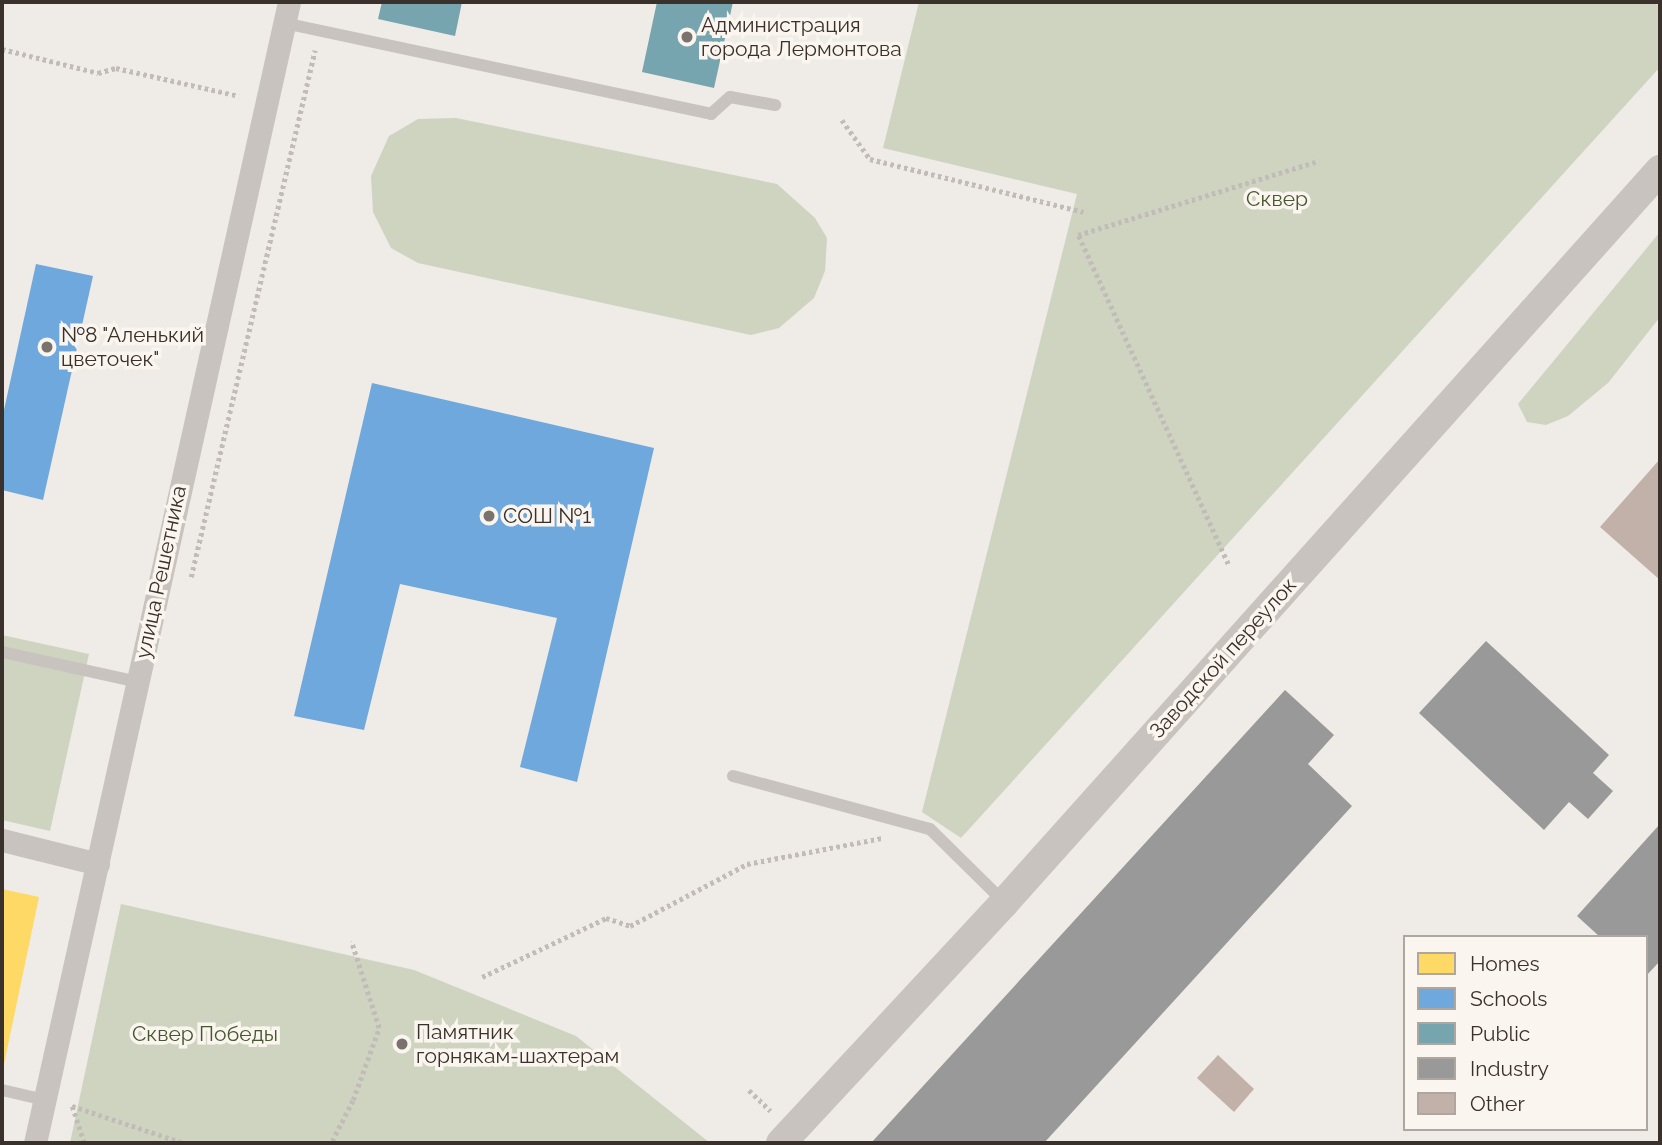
<!DOCTYPE html>
<meta charset="utf-8">
<style>
body{margin:0}
#map{position:relative;width:1662px;height:1145px;overflow:hidden;background:#efebe6;font-family:Raleway,sans-serif}
div>[style]{position:absolute}
.green>*{inset:0;background:#cfd4c1}
.homes>*{inset:0;background:#ffd966}
.schools>*{inset:0;background:#6fa8dc}
.public>*{inset:0;background:#76a5af}
.industry>*{inset:0;background:#999}
.building>*{inset:0;background:#c2b1a8}
.path>*{height:4.5px;margin-top:-2.25px;transform-origin:0;background:repeating-linear-gradient(90deg,#c1bcb7 0 3.5px,transparent 0 7px)}
.service>*{height:12px;margin:-6px;padding:0 6px;transform-origin:6px;border-radius:6px;background:#c8c3be}
.minor>*{height:23px;margin:-11.5px;padding:0 11.5px;transform-origin:11.5px;border-radius:11.5px;background:#c8c3be}
.tertiary>*{height:30px;margin:-15px;padding:0 15px;transform-origin:15px;border-radius:15px;background:#c8c3be}
.dots>*{width:19px;height:19px;translate:-50% -50%;box-sizing:border-box;border:4px solid #faf5ee;border-radius:50%}
span{translate:-50% -50%;white-space:nowrap;text-align:center;line-height:1.15;-webkit-text-stroke:7px #faf5ee;paint-order:stroke}
.poi-label{font-size:21px;color:#3a312c}
.left{translate:0 -50%;text-align:left}
.park-label{font-size:21px;color:#475730}
.street-label{font-size:21px;color:#3a312c}
.frame{position:absolute;inset:0;border:4px solid #3a312c;pointer-events:none}
.legend{position:absolute;left:1403px;top:935px;width:245px;height:196px;box-sizing:border-box;background:#faf5ee;border:2px solid #ada7a0;margin:0;padding:9px 12px;list-style:none;font-size:21px;color:#3a312c}
.legend li{display:flex;align-items:center;gap:14px;height:35px}
.legend b{width:35px;border:2px solid #ada7a0}
</style>
<div id="map">
<div class="green">
<i style="clip-path:polygon(919px 2px,1645px 2px,1660px 5px,1660px 67px,961px 838px,922px 812px,1077px 194px,883px 148px)"></i>
<i style="clip-path:polygon(456px 118px,777px 184px,815px 218px,827px 238px,825px 271px,814px 298px,779px 328px,751px 335px,418px 263px,391px 248px,373px 212px,371px 176px,389px 136px,418px 119px)"></i>
<i style="clip-path:polygon(1660px 232px,1660px 317px,1608px 383px,1568px 416px,1546px 425px,1527px 422px,1518px 404px)"></i>
<i style="clip-path:polygon(2px 635px,89px 654px,50px 831px,2px 820px)"></i>
<i style="clip-path:polygon(121px 904px,414px 970px,576px 1036px,710px 1143px,70px 1143px)"></i>
</div>
<div class="homes">
<i style="clip-path:polygon(2px 889px,39px 897px,4px 1064px,2px 1063px)"></i>
</div>
<div class="schools">
<i style="clip-path:polygon(36px 264px,93px 276px,43px 500px,2px 490px,2px 419px)"></i>
<i style="clip-path:polygon(372px 383px,654px 448px,577px 782px,520px 767px,557px 618px,400px 584px,364px 730px,294px 716px)"></i>
</div>
<div class="public">
<i style="clip-path:polygon(382px 2px,462px 2px,455px 36px,378px 19px)"></i>
<i style="clip-path:polygon(657px 2px,733px 2px,714px 88px,642px 72px)"></i>
</div>
<div class="industry">
<i style="clip-path:polygon(1486px 641px,1609px 755px,1593px 773px,1613px 791px,1588px 819px,1569px 802px,1544px 830px,1419px 713px)"></i>
<i style="clip-path:polygon(1285px 690px,1334px 735px,1308px 764px,1352px 806px,1044px 1143px,871px 1143px)"></i>
<i style="clip-path:polygon(1660px 824px,1660px 961px,1646px 976px,1646px 937px,1600px 937px,1577px 916px)"></i>
</div>
<div class="building">
<i style="clip-path:polygon(1660px 459px,1660px 580px,1600px 527px)"></i>
<i style="clip-path:polygon(1218px 1055px,1254px 1089px,1234px 1112px,1197px 1078px)"></i>
</div>
<div class="path">
<i style="left:2px;top:49px;width:99px;rotate:14deg"></i>
<i style="left:98px;top:73px;width:19px;rotate:-16deg"></i>
<i style="left:116px;top:68px;width:126px;rotate:12.8deg"></i>
<i style="left:842px;top:120px;width:48px;rotate:54.3deg"></i>
<i style="left:870px;top:159px;width:220px;rotate:13.9deg"></i>
<i style="left:1228px;top:564px;width:362px;rotate:-114.5deg"></i>
<i style="left:1078px;top:235px;width:252px;rotate:-17.1deg"></i>
<i style="left:191px;top:577px;width:541px;rotate:-76.76deg"></i>
<i style="left:482px;top:977px;width:137px;rotate:-25.4deg"></i>
<i style="left:606px;top:918px;width:25px;rotate:18deg"></i>
<i style="left:630px;top:926px;width:132px;rotate:-27.9deg"></i>
<i style="left:747px;top:864px;width:137px;rotate:-10.9deg"></i>
<i style="left:749px;top:1090px;width:30px;rotate:44deg"></i>
<i style="left:332px;top:1141px;width:46px;rotate:-62.9deg"></i>
<i style="left:353px;top:1100px;width:77px;rotate:-70.1deg"></i>
<i style="left:379px;top:1028px;width:91px;rotate:-107.8deg"></i>
<i style="left:84px;top:1143px;width:39px;rotate:-108deg"></i>
<i style="left:72px;top:1106px;width:118px;rotate:18.3deg"></i>
</div>
<div class="service">
<i style="left:284px;top:23px;width:437px;rotate:12deg"></i>
<i style="left:711px;top:114px;width:25px;rotate:-42deg"></i>
<i style="left:730px;top:97px;width:46px;rotate:10.1deg"></i>
<i style="left:2px;top:652px;width:139px;rotate:12.4deg"></i>
<i style="left:733px;top:776px;width:204px;rotate:15.1deg"></i>
<i style="left:930px;top:829px;width:104px;rotate:44.6deg"></i>
<i style="left:2px;top:1090px;width:44px;rotate:13.1deg"></i>
</div>
<div class="minor">
<i style="left:2px;top:840px;width:99px;rotate:14deg"></i>
<i style="left:35px;top:1143px;width:1169px;rotate:-77.45deg"></i>
</div>
<div class="tertiary">
<i style="left:781px;top:1143px;width:328px;rotate:-47.1deg"></i>
<i style="left:1004px;top:903px;width:984px;rotate:-48.17deg"></i>
</div>
<div class="dots">
<i style="left:687px;top:37px;background:#79726d"></i>
<i style="left:47px;top:347px;background:#79726d"></i>
<i style="left:489px;top:516px;background:#79726d"></i>
<i style="left:402px;top:1044px;background:#79726d"></i>
</div>
<div class="poi-label">
<span class="left" style="left:701px;top:37px">Администрация<br>города Лермонтова</span>
<span class="left" style="left:61px;top:347px">№8 "Аленький<br>цветочек"</span>
<span class="left" style="left:503px;top:516px">СОШ №1</span>
<span class="left" style="left:416px;top:1044px">Памятник<br>горнякам-шахтерам</span>
</div>
<div class="park-label">
<span style="left:1277px;top:199px">Сквер</span>
<span style="left:205px;top:1034px">Сквер Победы</span>
</div>
<div class="street-label">
<span style="left:161px;top:572px;rotate:-78deg">улица Решетника</span>
<span style="left:1223px;top:658px;rotate:-48deg">Заводской переулок</span>
</div>
<div class="frame"></div>
<ul class="legend">
<li><b style="height:19px;background:#ffd966"></b>Homes</li>
<li><b style="height:19px;background:#6fa8dc"></b>Schools</li>
<li><b style="height:19px;background:#76a5af"></b>Public</li>
<li><b style="height:19px;background:#999"></b>Industry</li>
<li><b style="height:19px;background:#c2b1a8"></b>Other</li>
</ul>
</div>
